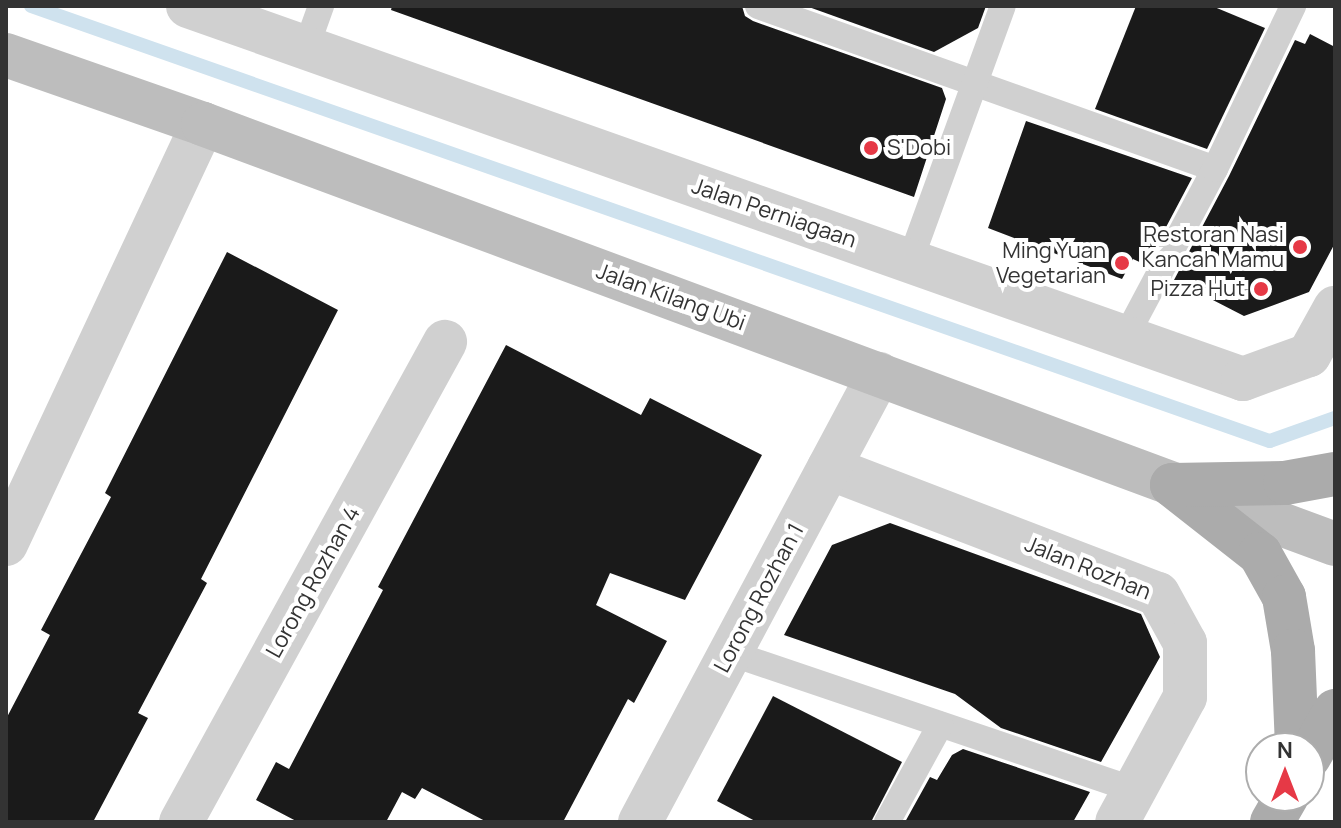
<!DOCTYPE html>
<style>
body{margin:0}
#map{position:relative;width:1341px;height:828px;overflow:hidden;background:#fff;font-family:Manrope,sans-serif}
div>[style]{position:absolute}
.stream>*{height:14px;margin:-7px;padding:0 7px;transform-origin:7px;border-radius:7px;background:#cfe2ee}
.building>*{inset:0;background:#1a1a1a}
.service>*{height:26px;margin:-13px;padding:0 13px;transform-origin:13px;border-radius:13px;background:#d0d0d0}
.minor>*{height:44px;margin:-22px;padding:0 22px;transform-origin:22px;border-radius:22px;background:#d0d0d0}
.secondary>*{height:44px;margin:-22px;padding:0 22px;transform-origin:22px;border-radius:22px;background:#bdbdbd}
.primary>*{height:44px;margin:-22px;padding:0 22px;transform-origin:22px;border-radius:22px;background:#ababab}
.dots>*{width:22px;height:22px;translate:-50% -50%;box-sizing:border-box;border:4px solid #fff;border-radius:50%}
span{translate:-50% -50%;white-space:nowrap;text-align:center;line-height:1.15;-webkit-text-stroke:8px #fff;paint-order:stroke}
.poi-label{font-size:22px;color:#333}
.left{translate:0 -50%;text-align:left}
.right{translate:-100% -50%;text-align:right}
.street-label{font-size:22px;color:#333}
.frame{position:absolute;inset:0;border:8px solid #333;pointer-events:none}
.north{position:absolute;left:1245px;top:732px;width:80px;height:80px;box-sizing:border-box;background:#fff;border:2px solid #adadad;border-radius:50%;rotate:0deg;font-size:22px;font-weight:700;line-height:32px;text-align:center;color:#333}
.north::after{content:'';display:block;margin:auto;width:28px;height:36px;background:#e63946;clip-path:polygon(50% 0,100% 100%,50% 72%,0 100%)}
</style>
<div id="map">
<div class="stream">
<i style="left:31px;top:6px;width:1313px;rotate:19.35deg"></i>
<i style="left:1270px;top:441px;width:69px;rotate:-19.5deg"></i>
</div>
<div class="building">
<i style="clip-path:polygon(392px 6px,742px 6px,745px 16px,753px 21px,942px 88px,946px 99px,914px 197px,391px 10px)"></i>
<i style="clip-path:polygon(806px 6px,986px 6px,978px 28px,934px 52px)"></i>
<i style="clip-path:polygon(1136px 6px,1212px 6px,1265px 28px,1207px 149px,1095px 109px)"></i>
<i style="clip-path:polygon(1310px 34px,1335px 47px,1335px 243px,1309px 292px,1244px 316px,1174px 280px,1229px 176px,1295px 40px,1305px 44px)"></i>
<i style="clip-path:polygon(1026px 121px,1192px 178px,1146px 265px,1133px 259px,1122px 279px,988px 228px)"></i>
<i style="clip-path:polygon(227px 252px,338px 310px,201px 579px,207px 583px,138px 713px,148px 718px,93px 822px,6px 822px,6px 719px,50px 635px,41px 630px,111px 497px,105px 493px)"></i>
<i style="clip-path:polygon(506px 345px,641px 415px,650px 398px,762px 455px,685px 600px,610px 573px,596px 605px,667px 641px,634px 703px,628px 699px,563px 822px,487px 822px,422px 788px,415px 799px,402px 792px,386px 822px,298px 822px,256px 800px,276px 762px,289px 769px,383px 590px,378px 587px)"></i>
<i style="clip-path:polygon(890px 523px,1141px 614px,1160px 657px,1101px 762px,1001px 728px,955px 694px,784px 635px,832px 545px)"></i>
<i style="clip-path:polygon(773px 696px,902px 762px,871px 822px,757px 822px,717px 801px)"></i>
<i style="clip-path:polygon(963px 749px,1090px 792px,1073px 822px,905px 822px,930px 777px,937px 780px,952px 755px)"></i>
</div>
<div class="service">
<i style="left:758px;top:6px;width:485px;rotate:19.6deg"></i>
<i style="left:306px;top:48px;width:45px;rotate:-70.3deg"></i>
<i style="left:910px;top:261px;width:271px;rotate:-70deg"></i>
<i style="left:1125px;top:338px;width:191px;rotate:-62deg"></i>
<i style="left:1215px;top:169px;width:181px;rotate:-64.4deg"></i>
<i style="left:730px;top:653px;width:427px;rotate:18.7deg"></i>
<i style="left:887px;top:822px;width:111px;rotate:-61.3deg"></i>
</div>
<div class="minor">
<i style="left:188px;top:6px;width:1119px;rotate:19.47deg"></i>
<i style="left:1243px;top:379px;width:70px;rotate:-20deg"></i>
<i style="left:1309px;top:355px;width:54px;rotate:-61deg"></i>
<i style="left:829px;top:468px;width:352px;rotate:21deg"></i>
<i style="left:1158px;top:594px;width:56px;rotate:61.1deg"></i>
<i style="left:1185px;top:643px;width:54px;rotate:90deg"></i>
<i style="left:1185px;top:697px;width:142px;rotate:118.5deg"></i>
<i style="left:6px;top:544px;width:464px;rotate:-64.9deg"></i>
<i style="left:181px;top:822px;width:548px;rotate:-61.19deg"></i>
<i style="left:640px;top:822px;width:508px;rotate:-61.92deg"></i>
</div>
<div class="secondary">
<i style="left:6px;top:55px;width:209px;rotate:19.3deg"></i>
<i style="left:203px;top:124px;width:1207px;rotate:20.36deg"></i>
</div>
<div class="primary">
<i style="left:1172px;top:485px;width:112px;rotate:38.1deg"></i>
<i style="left:1260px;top:554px;width:49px;rotate:60.8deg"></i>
<i style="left:1284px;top:597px;width:55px;rotate:80.5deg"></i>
<i style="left:1293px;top:651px;width:97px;rotate:87.6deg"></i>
<i style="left:1172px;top:485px;width:113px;rotate:-1deg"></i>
<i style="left:1285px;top:483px;width:51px;rotate:-10.2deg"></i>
<i style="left:1309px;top:757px;width:53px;rotate:-60.5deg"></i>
<i style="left:1272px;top:822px;width:30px;rotate:-60deg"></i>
</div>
<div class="dots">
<i style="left:871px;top:148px;background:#e63946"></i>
<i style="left:1300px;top:247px;background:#e63946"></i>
<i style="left:1122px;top:263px;background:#e63946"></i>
<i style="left:1261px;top:289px;background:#e63946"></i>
</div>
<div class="poi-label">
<span class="left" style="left:887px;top:148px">S'Dobi</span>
<span class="right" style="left:1284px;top:247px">Restoran Nasi<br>Kancah Mamu</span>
<span class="right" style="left:1106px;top:263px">Ming Yuan<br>Vegetarian</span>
<span class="right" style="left:1245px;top:289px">Pizza Hut</span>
</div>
<div class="street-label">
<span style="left:774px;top:213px;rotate:19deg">Jalan Perniagaan</span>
<span style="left:671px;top:297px;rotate:20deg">Jalan Kilang Ubi</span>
<span style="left:1088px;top:568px;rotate:22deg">Jalan Rozhan</span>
<span style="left:313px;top:582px;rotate:-61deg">Lorong Rozhan 4</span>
<span style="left:759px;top:598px;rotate:-62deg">Lorong Rozhan 1</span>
</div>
<div class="frame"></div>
<div class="north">N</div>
</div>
